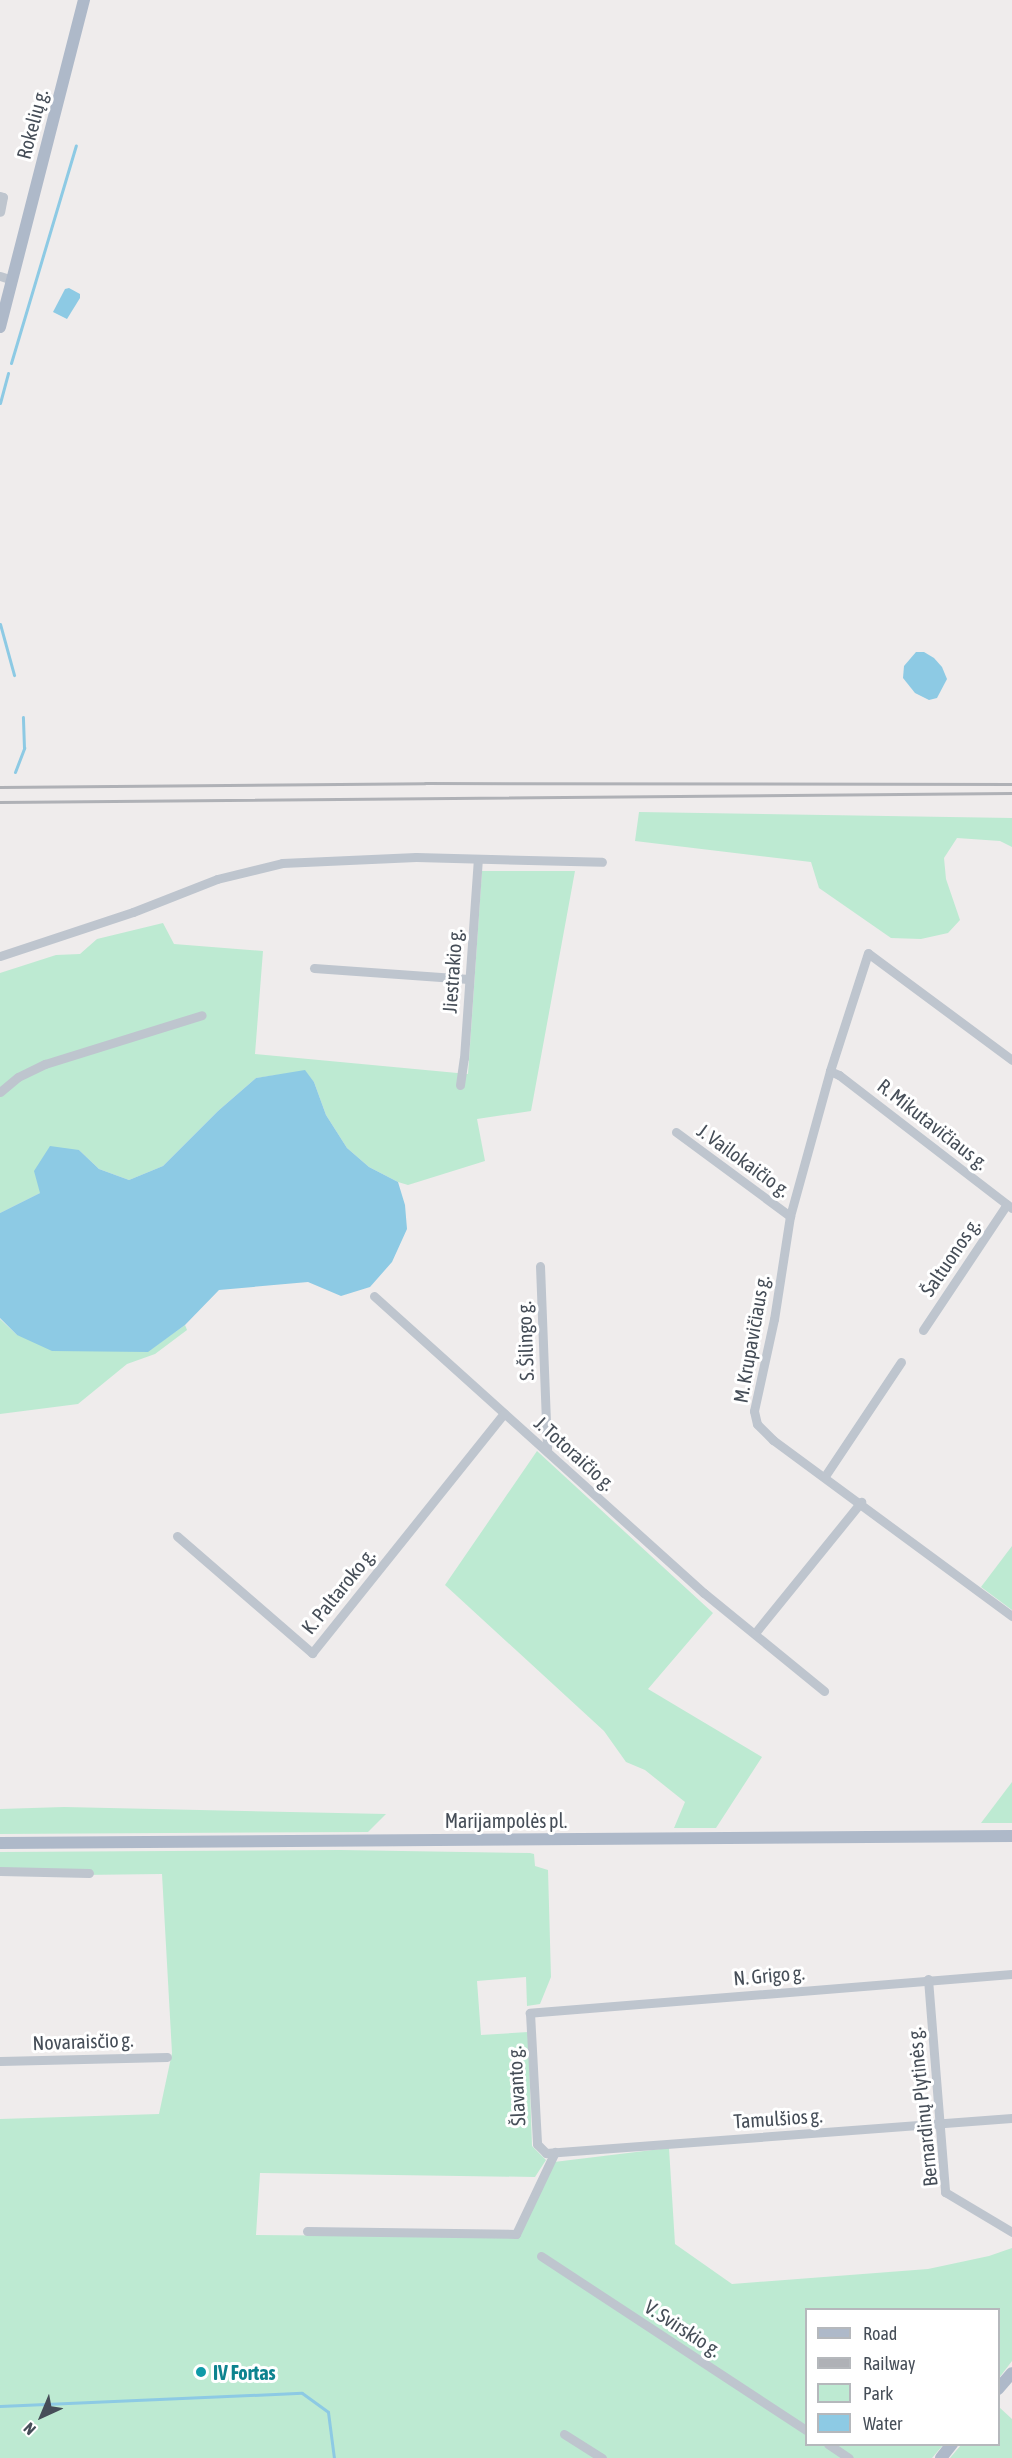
<!DOCTYPE html>
<meta charset="utf-8">
<style>
body{margin:0}
#map{position:relative;width:1012px;height:2458px;overflow:hidden;background:#efecec;font-family:"Asap Condensed",sans-serif}
div>[style]{position:absolute}
.green>*{inset:0;background:#bdead2}
.water>*{inset:0;background:#8dcae4}
.stream>*{height:3px;margin:-1.5px;padding:0 1.5px;transform-origin:1.5px;border-radius:1.5px;background:#8dcae4}
.minor>*{height:9px;margin:-4.5px;padding:0 4.5px;transform-origin:4.5px;border-radius:4.5px;background:#bec5ce}
.major>*{height:12px;margin:-6px;padding:0 6px;transform-origin:6px;border-radius:6px;background:#aeb9c9}
.rail>*{height:3px;margin:-1.5px;padding:0 1.5px;transform-origin:1.5px;border-radius:1.5px;background:#afb1b6}
.dots>*{width:16px;height:16px;translate:-50% -50%;box-sizing:border-box;border:3px solid #fff;border-radius:50%}
span{translate:-50% -50%;white-space:nowrap;text-align:center;line-height:1.15;-webkit-text-stroke:6px #fff;paint-order:stroke}
.street-label{font-size:20px;color:#464e58}
.culture-label{font-size:20px;color:#0d838f;font-weight:700}
.left{translate:0 -50%;text-align:left}
.legend{position:absolute;left:805px;top:2308px;width:195px;height:138px;box-sizing:border-box;background:#fff;border:2px solid #b5b8bc;margin:0;padding:8px 10px;list-style:none;font-size:18px;color:#464e58}
.legend li{display:flex;align-items:center;gap:12px;height:30px}
.legend b{width:30px;border:2px solid #b5b8bc}
.north{position:absolute;left:12px;top:2386px;width:60px;height:60px;-webkit-text-stroke:4px #fff;paint-order:stroke;rotate:224deg;font-size:16px;font-weight:700;line-height:24px;text-align:center;color:#464e58}
.north::after{content:'';display:block;margin:auto;width:21px;height:27px;background:#464e58;clip-path:polygon(50% 0,100% 100%,50% 72%,0 100%)}
</style>
<div id="map">
<div class="green">
<i style="clip-path:polygon(639px 812px,1012px 818px,1012px 847px,1000px 841px,957px 838px,944px 858px,946px 879px,960px 920px,948px 933px,921px 939px,891px 938px,819px 888px,811px 862px,635px 841px)"></i>
<i style="clip-path:polygon(482px 871px,575px 871px,531px 1111px,477px 1119px,485px 1161px,408px 1185px,398px 1182px,369px 1167px,347px 1148px,326px 1115px,314px 1082px,305px 1071px,256px 1078px,218px 1111px,163px 1166px,129px 1180px,99px 1169px,79px 1150px,40px 1193px,0 1213px,0 973px,56px 955px,80px 954px,97px 939px,163px 923px,174px 944px,263px 951px,255px 1054px,468px 1074px)"></i>
<i style="clip-path:polygon(0 1319px,17px 1335px,147px 1352px,185px 1325px,187px 1330px,155px 1354px,127px 1364px,78px 1404px,0 1414px)"></i>
<i style="clip-path:polygon(537px 1451px,713px 1613px,648px 1689px,762px 1757px,716px 1828px,674px 1828px,685px 1802px,645px 1770px,626px 1762px,604px 1731px,445px 1585px)"></i>
<i style="clip-path:polygon(1012px 1546px,1012px 1610px,981px 1587px)"></i>
<i style="clip-path:polygon(1012px 1782px,1012px 1823px,981px 1823px)"></i>
<i style="clip-path:polygon(64px 1807px,386px 1814px,368px 1832px,0 1834px,0 1809px)"></i>
<i style="clip-path:polygon(340px 1850px,530px 1853px,534px 1854px,535px 1866px,548px 1870px,551px 1977px,540px 2004px,527px 2006px,526px 1977px,477px 1981px,481px 2035px,528px 2032px,532px 2146px,546px 2160px,535px 2177px,260px 2173px,256px 2235px,514px 2237px,554px 2162px,669px 2148px,675px 2244px,732px 2284px,928px 2269px,989px 2256px,1012px 2248px,1012px 2361px,999px 2378px,998px 2310px,806px 2310px,806px 2444px,943px 2445px,932px 2458px,0 2458px,0 2119px,159px 2114px,172px 2053px,162px 1874px,0 1876px,0 1852px)"></i>
<i style="clip-path:polygon(999px 2407px,1012px 2419px,1012px 2458px,950px 2458px,961px 2445px,998px 2444px)"></i>
</div>
<div class="water">
<i style="clip-path:polygon(69px 288px,80px 294px,80px 298px,67px 319px,53px 312px,65px 289px)"></i>
<i style="clip-path:polygon(916px 652px,924px 652px,934px 658px,942px 667px,947px 679px,937px 698px,929px 700px,915px 693px,903px 678px,904px 666px)"></i>
<i style="clip-path:polygon(305px 1070px,314px 1082px,326px 1115px,347px 1148px,369px 1167px,398px 1182px,405px 1205px,407px 1229px,392px 1262px,370px 1287px,341px 1296px,308px 1282px,219px 1290px,185px 1325px,148px 1352px,52px 1351px,17px 1335px,0 1318px,0 1213px,40px 1193px,34px 1171px,50px 1146px,79px 1150px,99px 1169px,129px 1180px,163px 1166px,218px 1111px,256px 1078px)"></i>
</div>
<div class="stream">
<i style="left:11px;top:363px;width:227px;rotate:-73.4deg"></i>
<i style="left:0;top:403px;width:31px;rotate:-75deg"></i>
<i style="left:0;top:624px;width:53px;rotate:74.6deg"></i>
<i style="left:15px;top:772px;width:26px;rotate:-69deg"></i>
<i style="left:24px;top:748px;width:31px;rotate:-92deg"></i>
<i style="left:0;top:2406px;width:302px;rotate:-2.5deg"></i>
<i style="left:302px;top:2393px;width:32px;rotate:36deg"></i>
<i style="left:328px;top:2412px;width:46px;rotate:82.6deg"></i>
</div>
<div class="minor">
<i style="left:0;top:196px;width:3px;rotate:18deg"></i>
<i style="left:3px;top:197px;width:15px;rotate:101deg"></i>
<i style="left:0;top:276px;width:13px;rotate:18deg"></i>
<i style="left:0;top:956px;width:140px;rotate:-18.3deg"></i>
<i style="left:133px;top:912px;width:90px;rotate:-21.4deg"></i>
<i style="left:217px;top:879px;width:67px;rotate:-13.8deg"></i>
<i style="left:282px;top:863px;width:134px;rotate:-2.6deg"></i>
<i style="left:416px;top:857px;width:186px;rotate:1.5deg"></i>
<i style="left:314px;top:968px;width:155px;rotate:4.1deg"></i>
<i style="left:1012px;top:1060px;width:179px;rotate:-143.4deg"></i>
<i style="left:868px;top:953px;width:124px;rotate:107.9deg"></i>
<i style="left:830px;top:1071px;width:150px;rotate:105.4deg"></i>
<i style="left:790px;top:1216px;width:104px;rotate:98.8deg"></i>
<i style="left:774px;top:1319px;width:94px;rotate:102.3deg"></i>
<i style="left:754px;top:1411px;width:13px;rotate:77deg"></i>
<i style="left:757px;top:1424px;width:23px;rotate:45deg"></i>
<i style="left:773px;top:1440px;width:297px;rotate:36.4deg"></i>
<i style="left:830px;top:1071px;width:10px;rotate:24deg"></i>
<i style="left:839px;top:1075px;width:218px;rotate:37.6deg"></i>
<i style="left:460px;top:1085px;width:27px;rotate:-82deg"></i>
<i style="left:464px;top:1058px;width:199px;rotate:-86deg"></i>
<i style="left:0;top:1092px;width:23px;rotate:-40deg"></i>
<i style="left:18px;top:1077px;width:30px;rotate:-26deg"></i>
<i style="left:45px;top:1064px;width:164px;rotate:-17.3deg"></i>
<i style="left:676px;top:1132px;width:142px;rotate:36.4deg"></i>
<i style="left:540px;top:1266px;width:184px;rotate:87.8deg"></i>
<i style="left:374px;top:1296px;width:444px;rotate:42deg"></i>
<i style="left:704px;top:1593px;width:155px;rotate:39.2deg"></i>
<i style="left:923px;top:1330px;width:151px;rotate:-56.3deg"></i>
<i style="left:825px;top:1476px;width:137px;rotate:-56.3deg"></i>
<i style="left:177px;top:1536px;width:179px;rotate:40.9deg"></i>
<i style="left:312px;top:1653px;width:307px;rotate:-51.3deg"></i>
<i style="left:755px;top:1633px;width:169px;rotate:-51deg"></i>
<i style="left:0;top:1871px;width:89px;rotate:1.3deg"></i>
<i style="left:1012px;top:1974px;width:484px;rotate:175.4deg"></i>
<i style="left:530px;top:2013px;width:131px;rotate:86.9deg"></i>
<i style="left:537px;top:2144px;width:13px;rotate:45deg"></i>
<i style="left:546px;top:2153px;width:467px;rotate:-4.3deg"></i>
<i style="left:928px;top:1979px;width:214px;rotate:85.4deg"></i>
<i style="left:945px;top:2192px;width:78px;rotate:30.8deg"></i>
<i style="left:0;top:2061px;width:167px;rotate:-1.4deg"></i>
<i style="left:307px;top:2231px;width:209px;rotate:0.8deg"></i>
<i style="left:516px;top:2234px;width:91px;rotate:-64.6deg"></i>
<i style="left:541px;top:2256px;width:317px;rotate:33.3deg"></i>
<i style="left:564px;top:2434px;width:45px;rotate:32.3deg"></i>
<i style="left:828px;top:2444px;width:25px;rotate:34deg"></i>
</div>
<div class="major">
<i style="left:0;top:327px;width:338px;rotate:-75.6deg"></i>
<i style="left:0;top:1843px;width:1012px;rotate:-0.4deg"></i>
<i style="left:998px;top:2389px;width:21px;rotate:-49deg"></i>
<i style="left:941px;top:2458px;width:18px;rotate:-52deg"></i>
</div>
<div class="rail">
<i style="left:0;top:787px;width:425px;rotate:-0.5deg"></i>
<i style="left:425px;top:783px;width:587px;rotate:0.1deg"></i>
<i style="left:0;top:802px;width:1012px;rotate:-0.51deg"></i>
</div>
<div class="dots">
<i style="left:201px;top:2372px;background:#0f9aa8"></i>
</div>
<div class="street-label">
<span style="left:32px;top:124px;rotate:-75deg">Rokelių g.</span>
<span style="left:452px;top:971px;rotate:-86deg">Jiestrakio g.</span>
<span style="left:933px;top:1124px;rotate:38deg">R. Mikutavičiaus g.</span>
<span style="left:744px;top:1160px;rotate:36deg">J. Vailokaičio g.</span>
<span style="left:950px;top:1257px;rotate:-56deg">Šaltuonos g.</span>
<span style="left:751px;top:1339px;rotate:-80deg">M. Krupavičiaus g.</span>
<span style="left:525px;top:1341px;rotate:-92deg">S. Šilingo g.</span>
<span style="left:575px;top:1453px;rotate:42deg">J. Totoraičio g.</span>
<span style="left:338px;top:1591px;rotate:-51deg">K. Paltaroko g.</span>
<span style="left:506px;top:1820px">Marijampolės pl.</span>
<span style="left:769px;top:1975px;rotate:-5deg">N. Grigo g.</span>
<span style="left:83px;top:2041px;rotate:-2deg">Novaraisčio g.</span>
<span style="left:516px;top:2086px;rotate:-93deg">Šlavanto g.</span>
<span style="left:922px;top:2107px;rotate:-96deg">Bernardinų Plytinės g.</span>
<span style="left:778px;top:2118px;rotate:-4deg">Tamulšios g.</span>
<span style="left:683px;top:2328px;rotate:33deg">V. Svirskio g.</span>
</div>
<div class="culture-label">
<span class="left" style="left:213px;top:2372px">IV Fortas</span>
</div>
<ul class="legend">
<li><b style="height:8px;background:#aeb9c9"></b>Road</li>
<li><b style="height:8px;background:#afb1b6"></b>Railway</li>
<li><b style="height:16px;background:#bdead2"></b>Park</li>
<li><b style="height:16px;background:#8dcae4"></b>Water</li>
</ul>
<div class="north">N</div>
</div>
